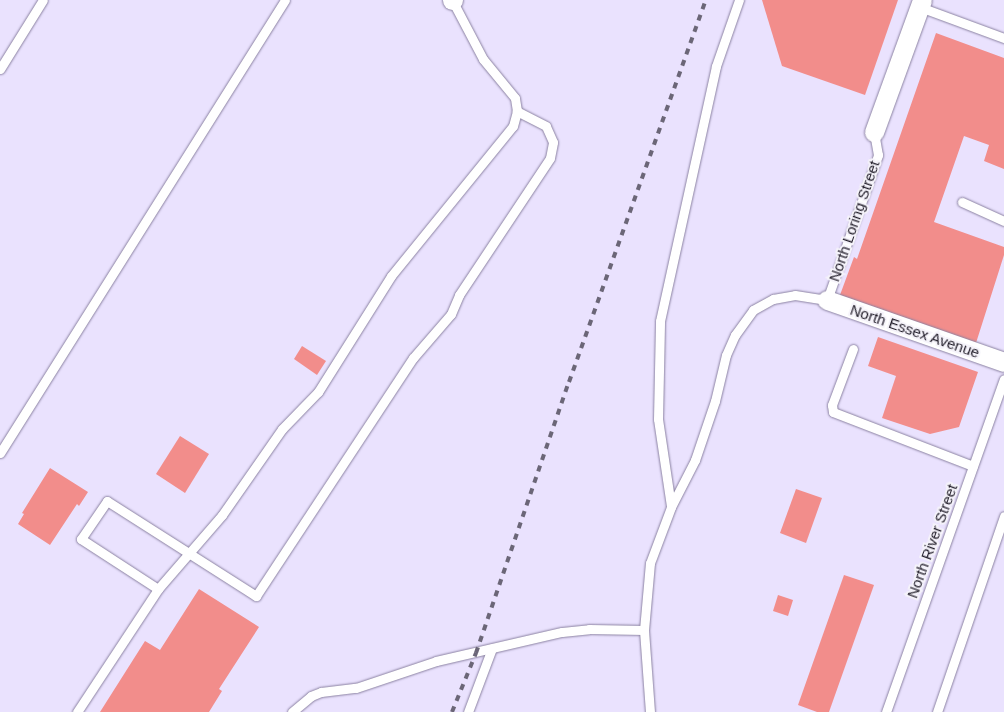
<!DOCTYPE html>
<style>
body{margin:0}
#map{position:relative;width:1004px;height:712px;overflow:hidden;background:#eae2fe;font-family:Helvetica,sans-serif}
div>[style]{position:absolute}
.building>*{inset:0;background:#f28d8b}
.roads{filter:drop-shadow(0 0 1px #8b82a2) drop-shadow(0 0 1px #8b82a2)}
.service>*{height:9px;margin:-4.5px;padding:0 4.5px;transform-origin:4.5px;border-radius:4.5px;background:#fff}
.minor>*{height:19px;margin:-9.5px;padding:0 9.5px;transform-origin:9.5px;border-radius:9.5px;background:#fff}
.rail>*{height:4px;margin-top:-2px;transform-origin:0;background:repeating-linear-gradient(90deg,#6b6677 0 6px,transparent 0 12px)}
span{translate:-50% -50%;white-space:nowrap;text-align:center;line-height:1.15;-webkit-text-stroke:4px #f5f3fa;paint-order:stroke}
.street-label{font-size:15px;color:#211d29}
</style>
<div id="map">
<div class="building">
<i style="clip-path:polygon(762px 0,898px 0,865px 95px,782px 66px)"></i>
<i style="clip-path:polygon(936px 33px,1004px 58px,1004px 169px,984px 161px,989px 145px,964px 136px,934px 222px,1004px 247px,1004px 255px,976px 343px,840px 295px,854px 257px,857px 259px)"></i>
<i style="clip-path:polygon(878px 337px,978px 372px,959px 427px,930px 434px,882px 418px,896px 376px,868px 366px)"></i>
<i style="clip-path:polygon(302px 346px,326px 361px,317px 375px,294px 359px)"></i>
<i style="clip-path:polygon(180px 436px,209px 454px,185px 493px,156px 474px)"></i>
<i style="clip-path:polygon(50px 468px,88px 492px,79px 506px,77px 504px,50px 545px,18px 524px,24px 514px,22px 513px)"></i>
<i style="clip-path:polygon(796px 489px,822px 498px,806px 543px,780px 533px)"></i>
<i style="clip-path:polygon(844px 575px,874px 585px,829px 712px,817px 712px,798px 705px)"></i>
<i style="clip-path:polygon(199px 589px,259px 627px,219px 689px,222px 691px,209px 712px,100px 712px,145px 641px,160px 650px)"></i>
<i style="clip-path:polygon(778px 595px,793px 600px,788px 616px,773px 611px)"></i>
</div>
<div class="roads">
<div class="service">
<i style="left:920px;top:7px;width:90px;rotate:20.3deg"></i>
<i style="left:0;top:69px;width:81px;rotate:-58.1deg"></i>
<i style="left:962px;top:202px;width:46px;rotate:24.3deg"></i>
<i style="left:853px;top:349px;width:60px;rotate:110.6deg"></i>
<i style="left:832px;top:405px;width:7px;rotate:82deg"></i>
<i style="left:833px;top:412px;width:150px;rotate:21.1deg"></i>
<i style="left:0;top:453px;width:535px;rotate:-57.82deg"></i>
<i style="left:671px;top:506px;width:88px;rotate:-98.5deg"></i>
<i style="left:658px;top:419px;width:98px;rotate:-88.8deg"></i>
<i style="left:660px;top:321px;width:261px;rotate:-77.6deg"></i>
<i style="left:716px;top:66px;width:70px;rotate:-70.8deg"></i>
<i style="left:158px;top:589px;width:92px;rotate:-147deg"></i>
<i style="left:81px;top:539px;width:46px;rotate:-55.6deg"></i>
<i style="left:107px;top:501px;width:177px;rotate:32.5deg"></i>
<i style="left:256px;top:596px;width:285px;rotate:-56.6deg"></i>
<i style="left:413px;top:358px;width:58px;rotate:-49.2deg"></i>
<i style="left:451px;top:314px;width:21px;rotate:-67deg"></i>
<i style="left:459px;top:295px;width:164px;rotate:-56.4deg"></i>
<i style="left:550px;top:158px;width:16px;rotate:-79deg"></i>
<i style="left:553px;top:142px;width:17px;rotate:-114deg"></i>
<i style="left:546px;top:126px;width:33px;rotate:-153deg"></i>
<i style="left:77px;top:712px;width:147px;rotate:-56.6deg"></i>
<i style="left:158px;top:589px;width:98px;rotate:-49.1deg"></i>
<i style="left:222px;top:515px;width:105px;rotate:-55.1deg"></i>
<i style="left:282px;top:429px;width:52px;rotate:-45.8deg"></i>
<i style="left:318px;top:392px;width:137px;rotate:-57.8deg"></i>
<i style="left:391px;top:276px;width:193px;rotate:-50.9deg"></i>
<i style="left:513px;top:126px;width:16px;rotate:-75deg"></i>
<i style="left:517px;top:111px;width:13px;rotate:-99deg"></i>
<i style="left:515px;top:98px;width:50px;rotate:-129.4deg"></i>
<i style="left:483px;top:59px;width:67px;rotate:-117.7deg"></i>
<i style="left:292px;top:712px;width:25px;rotate:-40deg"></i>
<i style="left:311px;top:696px;width:11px;rotate:-22deg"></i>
<i style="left:321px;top:692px;width:35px;rotate:-7deg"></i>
<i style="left:356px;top:688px;width:84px;rotate:-18.6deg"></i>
<i style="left:436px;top:661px;width:129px;rotate:-13deg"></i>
<i style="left:562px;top:632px;width:27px;rotate:-6deg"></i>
<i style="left:589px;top:629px;width:55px;rotate:1deg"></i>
<i style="left:468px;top:712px;width:68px;rotate:-69.4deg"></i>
<i style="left:650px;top:712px;width:82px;rotate:-94.2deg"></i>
<i style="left:644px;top:630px;width:67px;rotate:-84.9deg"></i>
<i style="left:650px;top:563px;width:60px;rotate:-69.4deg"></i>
<i style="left:671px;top:507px;width:53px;rotate:-62.9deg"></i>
<i style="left:695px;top:460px;width:62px;rotate:-71.3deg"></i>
<i style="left:715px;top:401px;width:47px;rotate:-76.6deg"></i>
<i style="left:726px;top:355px;width:22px;rotate:-66deg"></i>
<i style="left:735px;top:335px;width:31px;rotate:-54deg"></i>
<i style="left:753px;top:310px;width:23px;rotate:-29deg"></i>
<i style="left:773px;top:299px;width:22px;rotate:-10deg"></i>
<i style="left:795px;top:295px;width:32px;rotate:9deg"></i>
<i style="left:827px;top:300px;width:154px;rotate:-70.6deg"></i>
<i style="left:878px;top:155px;width:23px;rotate:-100deg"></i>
<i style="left:886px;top:712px;width:353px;rotate:-70.5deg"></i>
<i style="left:937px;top:712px;width:207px;rotate:-71.1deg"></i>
</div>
<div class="minor">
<i style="left:452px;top:0;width:1px"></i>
<i style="left:874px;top:132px;width:140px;rotate:-70deg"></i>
<i style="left:827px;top:300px;width:188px;rotate:19.3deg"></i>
</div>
</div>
<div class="rail">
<i style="left:452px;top:712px;width:64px;rotate:-67.9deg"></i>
<i style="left:476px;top:653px;width:287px;rotate:-71.1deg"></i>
<i style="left:569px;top:382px;width:406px;rotate:-70.3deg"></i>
</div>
<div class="street-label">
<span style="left:854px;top:221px;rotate:-71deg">North Loring Street</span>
<span style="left:915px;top:331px;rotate:19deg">North Essex Avenue</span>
<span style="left:932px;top:541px;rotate:-70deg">North River Street</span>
</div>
</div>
